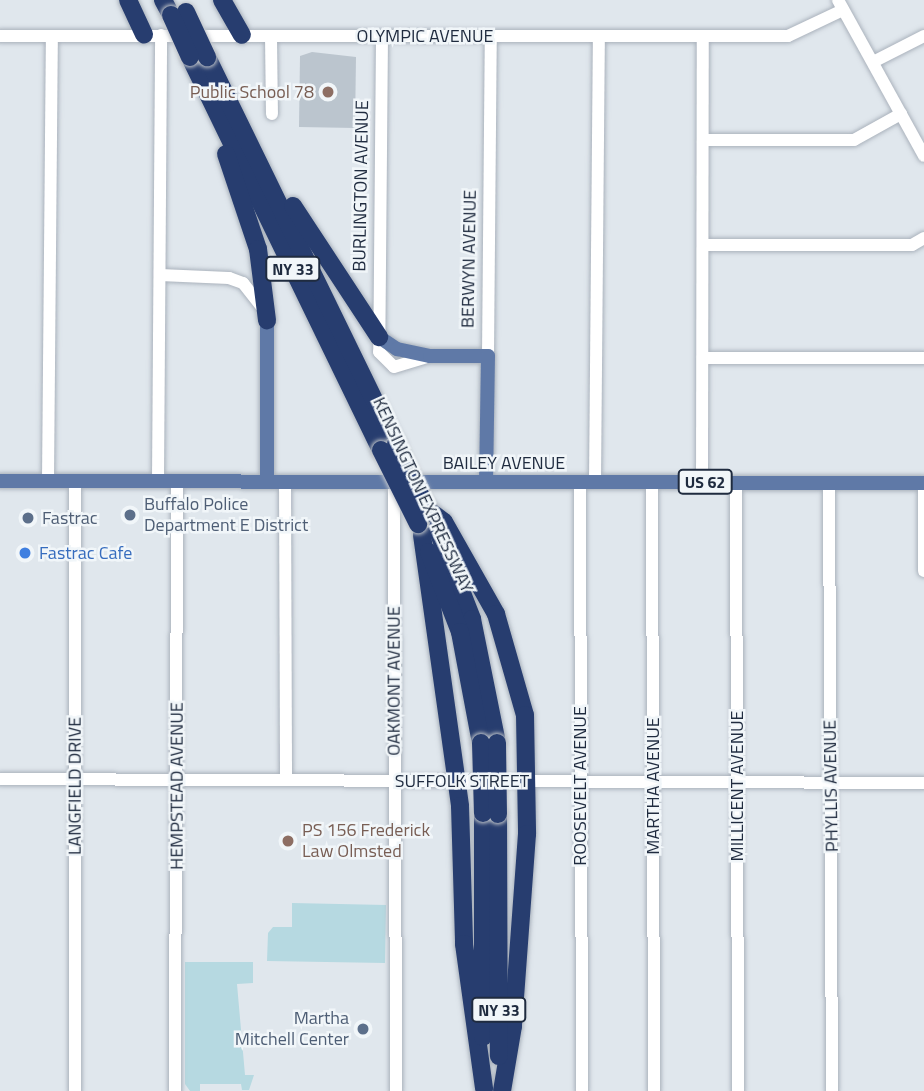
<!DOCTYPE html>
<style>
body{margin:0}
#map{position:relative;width:924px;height:1091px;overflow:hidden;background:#e0e7ed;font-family:"Titillium Web",sans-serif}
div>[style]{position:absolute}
.green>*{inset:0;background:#b6d9e1}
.building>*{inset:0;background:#bbc5ce}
.roads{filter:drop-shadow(0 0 2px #aab2bc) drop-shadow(0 0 2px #aab2bc)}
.minor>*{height:12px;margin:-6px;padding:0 6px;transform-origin:6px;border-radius:6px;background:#fff}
.major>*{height:14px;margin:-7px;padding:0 7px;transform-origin:7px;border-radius:7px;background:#5f79a7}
.highway>*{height:18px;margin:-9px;padding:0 9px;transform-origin:9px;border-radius:9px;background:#273d6f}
.bridges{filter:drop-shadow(0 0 2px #c0c4c9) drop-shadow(0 0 2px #c0c4c9)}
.highway-bridge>*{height:18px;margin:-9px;padding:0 9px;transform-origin:9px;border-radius:9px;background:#273d6f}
.dots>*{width:19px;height:19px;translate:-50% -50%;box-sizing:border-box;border:4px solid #f1f6f9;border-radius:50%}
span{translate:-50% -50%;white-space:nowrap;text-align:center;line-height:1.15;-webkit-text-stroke:5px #f1f6f9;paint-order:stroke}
.shield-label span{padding:2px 5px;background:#f1f6f9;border:2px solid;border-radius:5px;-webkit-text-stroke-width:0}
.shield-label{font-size:16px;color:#1f2b3f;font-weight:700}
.street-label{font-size:18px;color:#1f2b3f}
.education-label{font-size:18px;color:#785e54}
.right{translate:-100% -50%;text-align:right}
.left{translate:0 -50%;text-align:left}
.service-label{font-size:18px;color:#4e5e75}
.shop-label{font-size:18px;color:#366cbe}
</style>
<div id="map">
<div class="green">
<i style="clip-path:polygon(292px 903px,386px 905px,385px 963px,267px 961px,268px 933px,273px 927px,292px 927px)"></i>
<i style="clip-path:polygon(185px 962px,253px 962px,253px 983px,237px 984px,245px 1075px,254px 1075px,249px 1090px,242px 1090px,241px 1084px,200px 1084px,200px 1091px,190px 1091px,185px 1084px)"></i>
</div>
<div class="building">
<i style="clip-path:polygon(312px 52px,356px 57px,355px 128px,299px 127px,300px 56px)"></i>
</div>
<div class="roads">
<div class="minor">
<i style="left:838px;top:0;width:178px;rotate:61.1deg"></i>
<i style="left:0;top:36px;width:788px"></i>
<i style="left:788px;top:36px;width:61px;rotate:-25.3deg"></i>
<i style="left:271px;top:36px;width:78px;rotate:89.3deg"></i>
<i style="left:382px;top:36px;width:316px;rotate:90.5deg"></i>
<i style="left:379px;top:352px;width:21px;rotate:45deg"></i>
<i style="left:394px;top:367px;width:38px;rotate:-17deg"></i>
<i style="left:873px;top:62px;width:57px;rotate:-27deg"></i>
<i style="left:703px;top:140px;width:151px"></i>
<i style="left:854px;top:140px;width:54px;rotate:-29deg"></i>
<i style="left:703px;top:245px;width:209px"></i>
<i style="left:912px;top:245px;width:14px;rotate:-30deg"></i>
<i style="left:160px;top:275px;width:69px;rotate:2.5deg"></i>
<i style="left:229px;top:278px;width:15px;rotate:20deg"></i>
<i style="left:243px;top:283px;width:31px;rotate:52deg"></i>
<i style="left:488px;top:356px;width:320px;rotate:-89.5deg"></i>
<i style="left:703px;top:358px;width:221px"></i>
<i style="left:48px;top:481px;width:445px;rotate:-89.5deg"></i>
<i style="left:158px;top:481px;width:446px;rotate:-89.6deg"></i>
<i style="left:285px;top:482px;width:297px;rotate:89.8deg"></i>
<i style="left:394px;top:482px;width:609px;rotate:89.81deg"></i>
<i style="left:580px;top:482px;width:609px;rotate:89.81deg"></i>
<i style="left:595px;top:482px;width:446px;rotate:-89.5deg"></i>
<i style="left:652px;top:482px;width:609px;rotate:89.81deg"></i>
<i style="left:702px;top:482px;width:446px;rotate:-89.9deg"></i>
<i style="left:736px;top:482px;width:609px;rotate:89.81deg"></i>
<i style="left:829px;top:482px;width:609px;rotate:89.72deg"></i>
<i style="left:924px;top:485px;width:86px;rotate:90deg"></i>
<i style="left:0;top:779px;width:924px;rotate:0.25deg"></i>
<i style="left:75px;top:1091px;width:610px;rotate:-90deg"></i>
<i style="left:175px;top:1091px;width:610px;rotate:-89.81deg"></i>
</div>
<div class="major">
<i style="left:379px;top:337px;width:22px;rotate:34deg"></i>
<i style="left:397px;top:349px;width:34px;rotate:12deg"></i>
<i style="left:430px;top:356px;width:58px"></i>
<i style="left:488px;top:356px;width:126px;rotate:90.9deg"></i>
<i style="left:0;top:481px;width:924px;rotate:0.12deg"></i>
<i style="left:267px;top:482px;width:162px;rotate:-90deg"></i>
</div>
<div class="highway">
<i style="left:128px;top:0;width:38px;rotate:65deg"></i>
<i style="left:163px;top:0;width:17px;rotate:62deg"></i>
<i style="left:222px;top:0;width:40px;rotate:60.3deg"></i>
<i style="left:190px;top:57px;width:437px;rotate:64.1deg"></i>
<i style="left:207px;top:57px;width:431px;rotate:64deg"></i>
<i style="left:226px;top:154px;width:100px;rotate:71.4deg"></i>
<i style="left:258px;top:249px;width:72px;rotate:82.8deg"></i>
<i style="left:293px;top:206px;width:157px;rotate:56.7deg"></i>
<i style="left:427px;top:509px;width:21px;rotate:37deg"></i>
<i style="left:444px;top:522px;width:106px;rotate:60.5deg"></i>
<i style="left:496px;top:614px;width:105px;rotate:74deg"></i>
<i style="left:525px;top:715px;width:119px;rotate:89deg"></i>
<i style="left:527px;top:834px;width:193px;rotate:94.2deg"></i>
<i style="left:513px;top:1026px;width:66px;rotate:99.6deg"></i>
<i style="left:437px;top:529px;width:97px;rotate:68.7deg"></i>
<i style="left:472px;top:619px;width:126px;rotate:78.6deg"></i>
<i style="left:422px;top:535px;width:274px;rotate:82deg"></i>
<i style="left:460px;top:806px;width:138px;rotate:88.3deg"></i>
<i style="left:464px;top:944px;width:146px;rotate:82.1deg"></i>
<i style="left:429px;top:552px;width:86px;rotate:68.8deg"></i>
<i style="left:460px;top:632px;width:113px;rotate:79.3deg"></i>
<i style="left:483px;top:813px;width:224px;rotate:90deg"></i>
<i style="left:498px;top:814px;width:242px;rotate:89.8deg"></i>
</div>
</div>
<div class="bridges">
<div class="highway-bridge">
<i style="left:186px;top:12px;width:50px;rotate:65deg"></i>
<i style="left:171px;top:15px;width:46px;rotate:65.7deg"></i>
<i style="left:396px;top:444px;width:72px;rotate:64.5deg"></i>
<i style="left:381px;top:450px;width:83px;rotate:63.4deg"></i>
<i style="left:481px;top:743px;width:70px;rotate:88.4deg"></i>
<i style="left:497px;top:743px;width:71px;rotate:89.2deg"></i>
</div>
</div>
<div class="dots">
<i style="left:328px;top:92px;background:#8d6e63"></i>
<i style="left:130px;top:515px;background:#5c6f8a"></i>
<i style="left:28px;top:518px;background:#5c6f8a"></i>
<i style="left:25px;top:553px;background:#3f7fe0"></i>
<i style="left:288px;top:841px;background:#8d6e63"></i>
<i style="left:363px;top:1029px;background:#5c6f8a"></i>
</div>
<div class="shield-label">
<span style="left:293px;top:269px">NY 33</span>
<span style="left:705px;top:482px">US 62</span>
<span style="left:499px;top:1010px">NY 33</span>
</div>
<div class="street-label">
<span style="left:425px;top:36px">OLYMPIC AVENUE</span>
<span style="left:361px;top:186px;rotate:-89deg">BURLINGTON AVENUE</span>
<span style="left:469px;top:259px;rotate:-89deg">BERWYN AVENUE</span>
<span style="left:504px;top:463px">BAILEY AVENUE</span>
<span style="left:423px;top:495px;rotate:65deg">KENSINGTON EXPRESSWAY</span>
<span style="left:394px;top:681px;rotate:-90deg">OAKMONT AVENUE</span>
<span style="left:462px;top:781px">SUFFOLK STREET</span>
<span style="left:75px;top:786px;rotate:-90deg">LANGFIELD DRIVE</span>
<span style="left:177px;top:786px;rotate:-90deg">HEMPSTEAD AVENUE</span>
<span style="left:580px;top:786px;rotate:-90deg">ROOSEVELT AVENUE</span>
<span style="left:653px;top:786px;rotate:-90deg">MARTHA AVENUE</span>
<span style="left:737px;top:786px;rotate:-90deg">MILLICENT AVENUE</span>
<span style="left:831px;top:786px;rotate:-91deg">PHYLLIS AVENUE</span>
</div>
<div class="education-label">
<span class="right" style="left:314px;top:92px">Public School 78</span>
<span class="left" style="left:302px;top:841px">PS 156 Frederick<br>Law Olmsted</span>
</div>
<div class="service-label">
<span class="left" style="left:144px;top:515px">Buffalo Police<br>Department E District</span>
<span class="left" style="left:42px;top:518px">Fastrac</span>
<span class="right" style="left:349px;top:1029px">Martha<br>Mitchell Center</span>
</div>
<div class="shop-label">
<span class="left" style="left:39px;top:553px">Fastrac Cafe</span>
</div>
</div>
